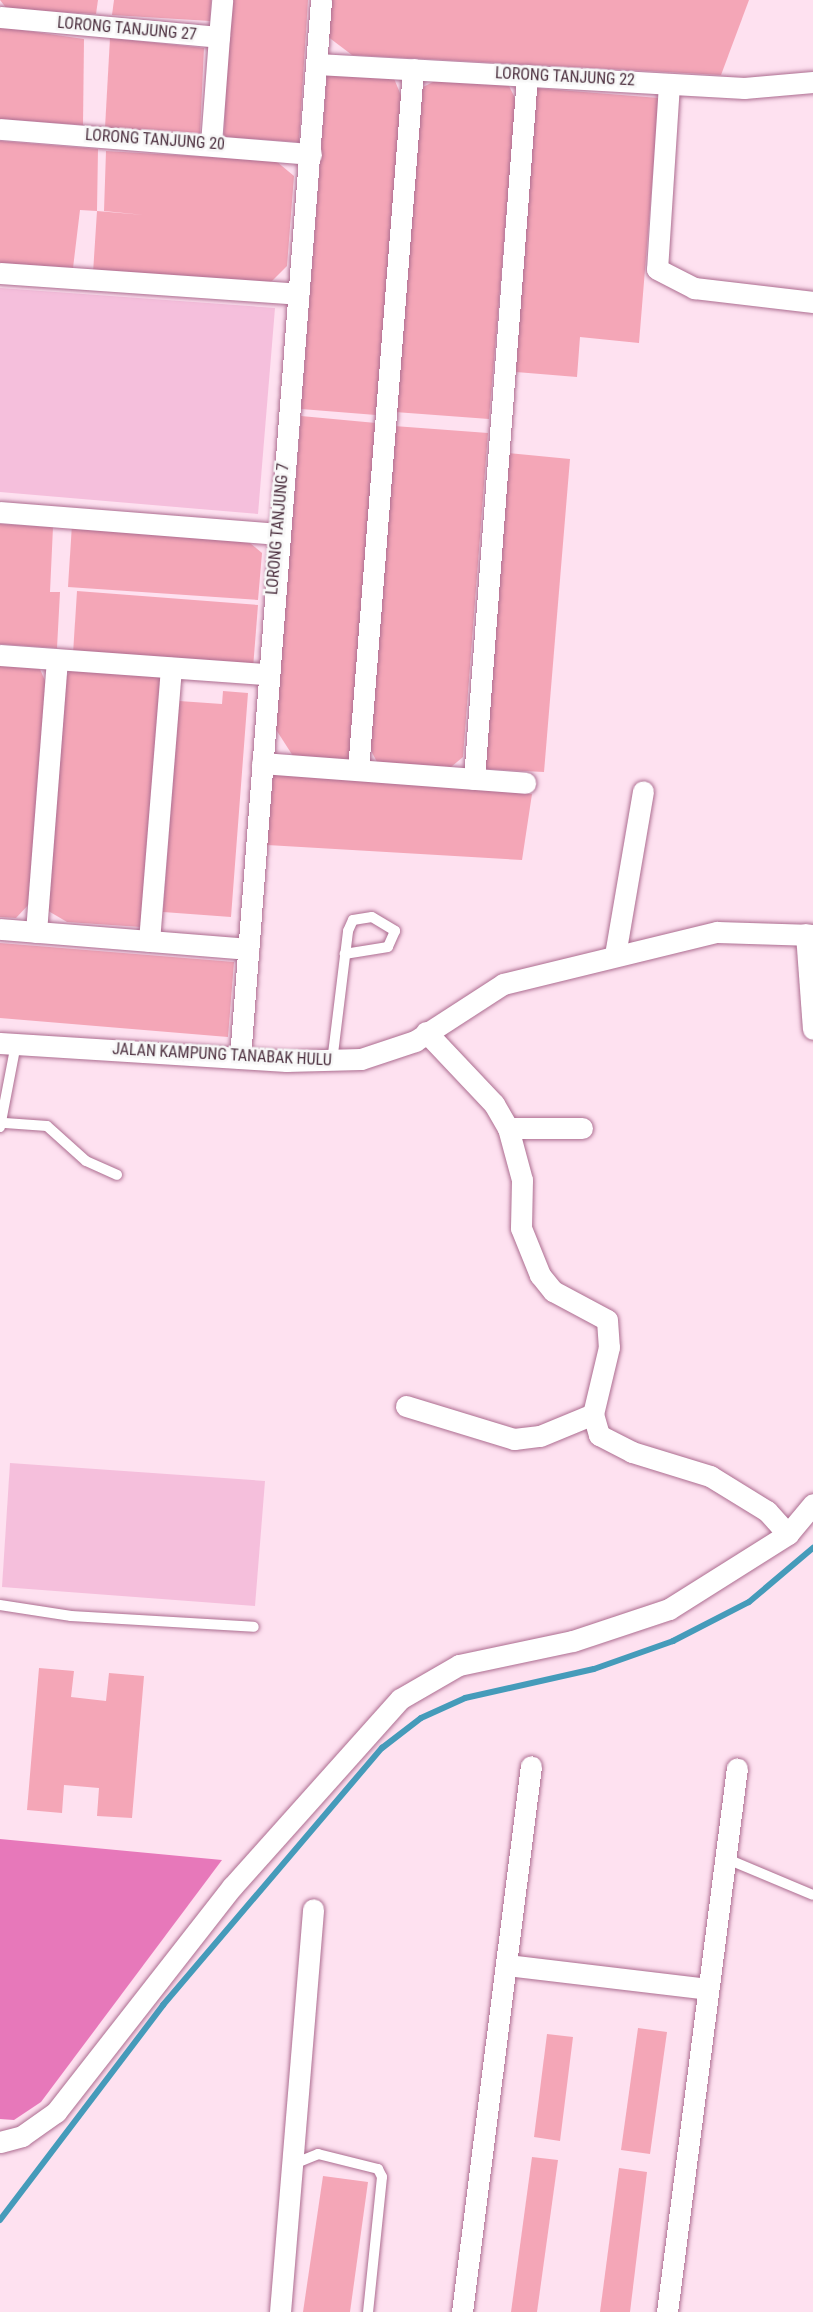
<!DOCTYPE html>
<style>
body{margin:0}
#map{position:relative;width:813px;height:2312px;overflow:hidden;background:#fee1f0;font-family:"Roboto Condensed",sans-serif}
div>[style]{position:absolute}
.green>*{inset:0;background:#f5bfdc}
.forest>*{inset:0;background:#e778ba}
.stream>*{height:6px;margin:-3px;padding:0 3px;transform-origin:3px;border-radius:3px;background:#459bba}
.building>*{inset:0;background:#f4a6b7}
.roads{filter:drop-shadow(0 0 2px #ac6d90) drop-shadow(0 0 2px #ac6d90)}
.service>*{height:10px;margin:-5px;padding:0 5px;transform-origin:5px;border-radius:5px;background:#fff}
.minor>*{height:21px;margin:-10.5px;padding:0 10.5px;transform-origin:10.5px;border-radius:10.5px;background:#fff}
span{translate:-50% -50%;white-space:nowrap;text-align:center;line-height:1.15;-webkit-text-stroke:5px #f7f7f7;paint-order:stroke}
.street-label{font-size:16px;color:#4d3140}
</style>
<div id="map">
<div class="green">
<i style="clip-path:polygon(0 288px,275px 308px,258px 514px,0 492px)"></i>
<i style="clip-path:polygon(10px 1463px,265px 1481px,255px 1606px,2px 1587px)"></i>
</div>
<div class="forest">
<i style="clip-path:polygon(0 1839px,222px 1860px,41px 2102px,14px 2120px,0 2119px)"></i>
</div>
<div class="stream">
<i style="left:0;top:2220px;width:270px;rotate:-52.8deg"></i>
<i style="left:163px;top:2005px;width:338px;rotate:-49.6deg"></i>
<i style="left:382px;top:1748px;width:49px;rotate:-37.6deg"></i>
<i style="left:421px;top:1718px;width:48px;rotate:-24.4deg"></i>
<i style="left:465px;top:1698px;width:132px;rotate:-12.7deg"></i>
<i style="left:594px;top:1669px;width:84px;rotate:-19.5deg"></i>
<i style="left:673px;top:1641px;width:85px;rotate:-27.2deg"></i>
<i style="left:749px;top:1602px;width:84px;rotate:-40.2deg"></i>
</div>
<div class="building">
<i style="clip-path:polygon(0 0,98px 0,96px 14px,7px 9px)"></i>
<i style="clip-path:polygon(114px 0,211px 0,210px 21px,112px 15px)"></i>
<i style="clip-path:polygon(229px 0,308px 0,299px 142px,224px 137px)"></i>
<i style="clip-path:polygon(329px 0,749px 0,721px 75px,352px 55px,327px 36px)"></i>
<i style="clip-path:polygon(0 27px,84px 39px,83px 125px,0 119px)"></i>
<i style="clip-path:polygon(110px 38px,204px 48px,200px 133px,105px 128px)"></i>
<i style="clip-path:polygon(327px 72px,393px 76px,402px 98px,376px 415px,301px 409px)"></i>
<i style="clip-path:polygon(437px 80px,507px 82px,516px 100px,489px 419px,395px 412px,421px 88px)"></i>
<i style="clip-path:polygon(534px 88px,659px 98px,639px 343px,580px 337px,577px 377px,516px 372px)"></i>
<i style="clip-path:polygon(0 141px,98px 149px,97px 211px,80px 210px,73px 268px,0 263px)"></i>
<i style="clip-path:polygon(106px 151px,276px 161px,294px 176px,287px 266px,268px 285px,93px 273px,97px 211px,144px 215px,104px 211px)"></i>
<i style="clip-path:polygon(301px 416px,376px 423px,351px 761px,293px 756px,275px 728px)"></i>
<i style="clip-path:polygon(394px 426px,488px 433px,463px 757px,451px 767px,377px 762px,368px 745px)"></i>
<i style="clip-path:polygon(507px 453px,570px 459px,544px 772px,485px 769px)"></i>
<i style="clip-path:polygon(0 524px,53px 527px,50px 592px,60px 592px,57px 648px,0 644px)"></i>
<i style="clip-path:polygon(72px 524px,243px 537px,262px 553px,258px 600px,68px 587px)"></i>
<i style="clip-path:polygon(77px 591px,258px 605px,253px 668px,73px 654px)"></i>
<i style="clip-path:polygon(0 664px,39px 667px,47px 685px,31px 902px,16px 918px,0 917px)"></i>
<i style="clip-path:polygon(72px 669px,161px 677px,141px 927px,67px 922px,45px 909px,63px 681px)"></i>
<i style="clip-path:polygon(223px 691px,248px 693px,231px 917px,163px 912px,179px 701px,222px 704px)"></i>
<i style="clip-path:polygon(273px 774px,532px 794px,522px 860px,267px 845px)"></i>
<i style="clip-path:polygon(0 943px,234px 962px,228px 1037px,0 1018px)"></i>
<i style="clip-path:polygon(39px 1668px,74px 1671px,71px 1697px,106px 1701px,109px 1673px,144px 1676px,132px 1818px,97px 1816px,99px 1788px,64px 1785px,62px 1813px,27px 1810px)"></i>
<i style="clip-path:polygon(638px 2028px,667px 2032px,650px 2154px,621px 2150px)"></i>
<i style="clip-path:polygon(547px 2034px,573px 2037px,560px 2141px,534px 2137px)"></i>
<i style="clip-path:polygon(532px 2157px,558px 2160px,537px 2312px,511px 2312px)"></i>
<i style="clip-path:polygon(619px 2168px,647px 2172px,630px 2312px,600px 2312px)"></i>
<i style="clip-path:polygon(323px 2176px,368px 2182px,350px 2312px,303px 2312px)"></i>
</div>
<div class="roads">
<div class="service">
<i style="left:332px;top:1062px;width:132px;rotate:-83deg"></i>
<i style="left:348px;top:931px;width:12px;rotate:-66deg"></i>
<i style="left:353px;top:920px;width:19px;rotate:-9deg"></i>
<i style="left:372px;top:917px;width:27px;rotate:31deg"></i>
<i style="left:395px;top:931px;width:17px;rotate:114deg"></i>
<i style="left:388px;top:947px;width:44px;rotate:170.8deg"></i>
<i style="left:5px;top:1123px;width:42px;rotate:4.1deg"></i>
<i style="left:47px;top:1126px;width:52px;rotate:41.9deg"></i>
<i style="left:86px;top:1161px;width:34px;rotate:24deg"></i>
<i style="left:0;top:1127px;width:85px;rotate:-79.1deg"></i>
<i style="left:0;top:1605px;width:72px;rotate:8.8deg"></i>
<i style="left:71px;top:1616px;width:183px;rotate:3.4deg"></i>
<i style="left:725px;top:1858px;width:95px;rotate:22.8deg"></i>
<i style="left:296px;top:2163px;width:24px;rotate:-22deg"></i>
<i style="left:318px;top:2154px;width:62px;rotate:14deg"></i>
<i style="left:378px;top:2169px;width:9px;rotate:63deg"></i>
<i style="left:382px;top:2177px;width:136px;rotate:95.9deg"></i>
</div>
<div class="minor">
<i style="left:0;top:17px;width:220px;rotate:5.2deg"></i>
<i style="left:219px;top:37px;width:107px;rotate:94.3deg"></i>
<i style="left:219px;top:37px;width:37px;rotate:-85deg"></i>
<i style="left:317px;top:64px;width:428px;rotate:3.2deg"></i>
<i style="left:744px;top:88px;width:69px;rotate:-5deg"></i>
<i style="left:669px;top:84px;width:185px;rotate:93.7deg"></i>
<i style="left:657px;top:269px;width:42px;rotate:27.2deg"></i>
<i style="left:694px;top:288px;width:120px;rotate:6.7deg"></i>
<i style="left:0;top:129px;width:312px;rotate:4.6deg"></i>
<i style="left:0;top:273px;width:299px;rotate:4deg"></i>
<i style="left:0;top:512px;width:279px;rotate:4.5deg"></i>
<i style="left:0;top:655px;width:268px;rotate:4.1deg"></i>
<i style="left:262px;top:763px;width:264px;rotate:4.3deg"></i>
<i style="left:358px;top:770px;width:703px;rotate:-85.51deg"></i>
<i style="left:474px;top:779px;width:706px;rotate:-85.69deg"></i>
<i style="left:0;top:929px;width:249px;rotate:4.6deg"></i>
<i style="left:36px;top:932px;width:273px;rotate:-85.6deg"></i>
<i style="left:806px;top:934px;width:95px;rotate:85.8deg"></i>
<i style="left:149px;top:941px;width:274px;rotate:-85.4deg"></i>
<i style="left:615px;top:955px;width:166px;rotate:-80.3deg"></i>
<i style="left:426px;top:1032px;width:99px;rotate:46.6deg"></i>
<i style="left:494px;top:1104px;width:28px;rotate:60deg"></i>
<i style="left:508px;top:1128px;width:54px;rotate:74.9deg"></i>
<i style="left:522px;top:1180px;width:48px;rotate:91.2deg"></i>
<i style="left:521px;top:1228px;width:51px;rotate:68deg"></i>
<i style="left:540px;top:1275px;width:21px;rotate:51deg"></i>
<i style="left:553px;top:1291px;width:61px;rotate:28.2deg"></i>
<i style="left:607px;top:1320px;width:27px;rotate:86deg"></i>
<i style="left:609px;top:1347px;width:69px;rotate:103.4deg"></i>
<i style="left:593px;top:1414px;width:22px;rotate:74deg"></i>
<i style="left:599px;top:1435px;width:37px;rotate:27deg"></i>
<i style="left:632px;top:1452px;width:82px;rotate:17.1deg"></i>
<i style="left:710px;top:1476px;width:67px;rotate:31.6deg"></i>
<i style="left:767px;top:1511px;width:31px;rotate:48deg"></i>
<i style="left:0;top:1043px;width:287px;rotate:3.6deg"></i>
<i style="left:286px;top:1061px;width:75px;rotate:-1.5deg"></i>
<i style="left:361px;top:1059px;width:57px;rotate:-18.4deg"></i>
<i style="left:415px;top:1041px;width:105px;rotate:-32.9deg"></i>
<i style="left:503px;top:984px;width:220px;rotate:-13.7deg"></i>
<i style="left:717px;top:932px;width:96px;rotate:1.8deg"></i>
<i style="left:240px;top:1058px;width:1061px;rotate:-85.62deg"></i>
<i style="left:508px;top:1128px;width:74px"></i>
<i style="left:406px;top:1406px;width:113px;rotate:17deg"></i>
<i style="left:514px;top:1439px;width:26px;rotate:-7deg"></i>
<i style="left:540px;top:1436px;width:57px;rotate:-22.5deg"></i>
<i style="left:507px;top:1965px;width:202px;rotate:6.8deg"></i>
<i style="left:0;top:2142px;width:23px;rotate:-15deg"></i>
<i style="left:22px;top:2136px;width:42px;rotate:-35.2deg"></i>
<i style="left:56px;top:2112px;width:286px;rotate:-52deg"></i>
<i style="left:232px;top:1887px;width:252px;rotate:-48.2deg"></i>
<i style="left:400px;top:1699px;width:68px;rotate:-30deg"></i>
<i style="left:459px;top:1665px;width:116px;rotate:-11.9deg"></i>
<i style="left:573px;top:1641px;width:101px;rotate:-18.4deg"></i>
<i style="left:669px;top:1609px;width:141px;rotate:-32.2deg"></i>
<i style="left:788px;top:1534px;width:39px;rotate:-50deg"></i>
<i style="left:280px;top:2312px;width:404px;rotate:-85.3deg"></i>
<i style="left:462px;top:2312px;width:550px;rotate:-82.8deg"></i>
<i style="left:667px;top:2312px;width:548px;rotate:-82.67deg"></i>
</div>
</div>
<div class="street-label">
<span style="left:127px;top:29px;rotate:5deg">LORONG TANJUNG 27</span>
<span style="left:565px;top:77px;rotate:3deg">LORONG TANJUNG 22</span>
<span style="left:155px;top:140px;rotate:4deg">LORONG TANJUNG 20</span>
<span style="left:278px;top:529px;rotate:-85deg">LORONG TANJUNG 7</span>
<span style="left:222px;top:1055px;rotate:3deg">JALAN KAMPUNG TANABAK HULU</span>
</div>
</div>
